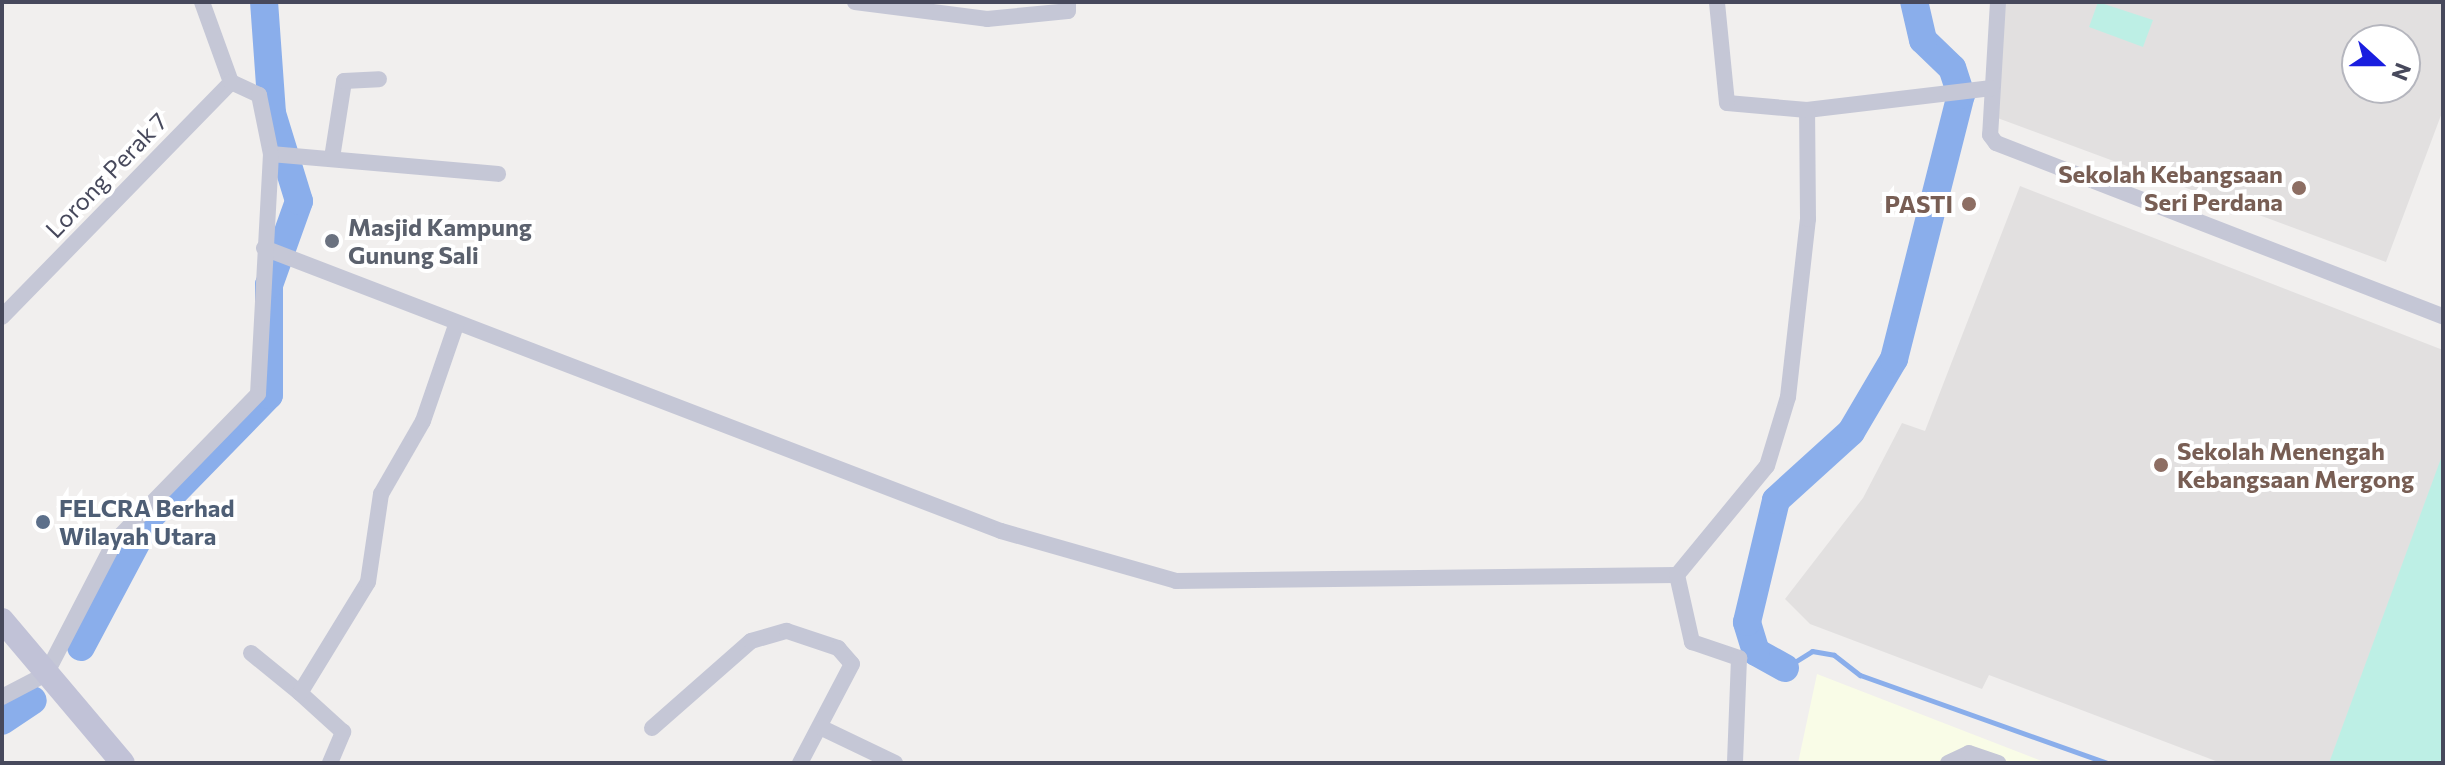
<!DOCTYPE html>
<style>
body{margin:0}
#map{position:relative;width:2445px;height:765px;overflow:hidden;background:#f1efee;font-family:Commissioner,sans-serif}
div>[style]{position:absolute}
.commercial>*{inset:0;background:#f9fce7}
.education>*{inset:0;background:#e2e0e0}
.green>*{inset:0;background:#bdefe5}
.stream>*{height:5px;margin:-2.5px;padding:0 2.5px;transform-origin:2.5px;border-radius:2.5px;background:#8aaeeb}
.river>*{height:28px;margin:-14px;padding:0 14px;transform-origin:14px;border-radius:14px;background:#8aaeeb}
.street>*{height:16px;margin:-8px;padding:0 8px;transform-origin:8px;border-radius:8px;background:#c5c7d6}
.secondary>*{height:24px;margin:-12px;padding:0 12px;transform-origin:12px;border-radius:12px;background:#c1c2d7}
.dots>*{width:22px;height:22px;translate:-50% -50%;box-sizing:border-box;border:4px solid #fff;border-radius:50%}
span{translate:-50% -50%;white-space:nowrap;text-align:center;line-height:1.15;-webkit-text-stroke:8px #fff;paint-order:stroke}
.education-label{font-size:24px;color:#785e54;font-weight:700}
.right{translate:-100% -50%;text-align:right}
.left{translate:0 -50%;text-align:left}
.street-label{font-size:24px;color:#47495c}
.worship-label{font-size:24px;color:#5b616d;font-weight:700}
.service-label{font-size:24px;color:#4e5e75;font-weight:700}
.frame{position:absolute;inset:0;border:4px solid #47495c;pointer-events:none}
.north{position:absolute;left:2341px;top:24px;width:80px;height:80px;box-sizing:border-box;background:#fff;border:2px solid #b5b6be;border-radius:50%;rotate:111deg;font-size:22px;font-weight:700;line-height:32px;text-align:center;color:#47495c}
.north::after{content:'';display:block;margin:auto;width:28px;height:36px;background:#1a1edf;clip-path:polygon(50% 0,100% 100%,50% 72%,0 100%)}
</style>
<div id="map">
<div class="commercial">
<i style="clip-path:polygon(1817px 674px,2047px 763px,1798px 763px)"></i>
</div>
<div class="education">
<i style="clip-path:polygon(evenodd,1995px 2px,2443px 2px,2443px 110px,2386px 262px,1984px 113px,1995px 2px,2357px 40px,2405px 40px,2405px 88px,2357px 88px,2357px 40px)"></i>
<i style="clip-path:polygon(2020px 186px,2443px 350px,2443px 763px,2221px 763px,1989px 675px,1982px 689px,1810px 624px,1785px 599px,1863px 498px,1902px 423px,1925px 431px)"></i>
</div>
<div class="green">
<i style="clip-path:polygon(2098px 2px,2153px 20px,2143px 47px,2089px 27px)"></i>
<i style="clip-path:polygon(2443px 453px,2443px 763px,2329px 763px)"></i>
</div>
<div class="stream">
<i style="left:1785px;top:668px;width:32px;rotate:-32deg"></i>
<i style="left:1812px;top:651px;width:22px;rotate:10deg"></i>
<i style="left:1834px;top:655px;width:33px;rotate:38deg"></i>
<i style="left:1860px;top:675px;width:262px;rotate:19.6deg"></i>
</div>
<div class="river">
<i style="left:81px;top:647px;width:147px;rotate:-62deg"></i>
<i style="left:150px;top:517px;width:170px;rotate:-45.7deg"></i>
<i style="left:269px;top:395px;width:110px;rotate:-90deg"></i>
<i style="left:269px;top:285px;width:89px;rotate:-70.3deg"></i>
<i style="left:299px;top:201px;width:92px;rotate:-107.1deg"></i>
<i style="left:272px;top:113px;width:111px;rotate:-94.1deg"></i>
<i style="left:1785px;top:668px;width:33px;rotate:-151deg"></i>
<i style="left:1756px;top:652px;width:31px;rotate:-107deg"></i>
<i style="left:1747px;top:622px;width:125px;rotate:-76.6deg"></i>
<i style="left:1776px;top:500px;width:101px;rotate:-42.2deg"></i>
<i style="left:1851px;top:432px;width:85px;rotate:-59.5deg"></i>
<i style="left:1894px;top:359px;width:272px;rotate:-75.8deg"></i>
<i style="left:1961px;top:95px;width:28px;rotate:-108deg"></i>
<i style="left:1952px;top:68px;width:40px;rotate:-136deg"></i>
<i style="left:1923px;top:40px;width:39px;rotate:-103deg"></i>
<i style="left:2px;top:721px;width:37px;rotate:-34deg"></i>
</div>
<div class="street">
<i style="left:202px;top:2px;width:85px;rotate:70.1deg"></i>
<i style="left:855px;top:2px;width:133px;rotate:7.3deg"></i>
<i style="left:987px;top:19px;width:81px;rotate:-5.6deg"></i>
<i style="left:1068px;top:11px;width:9px;rotate:-90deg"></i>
<i style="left:1998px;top:2px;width:133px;rotate:93.4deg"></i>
<i style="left:1990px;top:135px;width:10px;rotate:53deg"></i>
<i style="left:1996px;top:143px;width:479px;rotate:21.2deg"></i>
<i style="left:1807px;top:110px;width:186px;rotate:-6.8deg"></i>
<i style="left:271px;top:154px;width:228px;rotate:5deg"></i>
<i style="left:332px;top:158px;width:78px;rotate:-81.1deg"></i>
<i style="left:344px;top:81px;width:35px;rotate:-3deg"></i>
<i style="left:264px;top:248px;width:789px;rotate:21.01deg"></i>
<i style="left:1001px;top:531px;width:182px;rotate:15.9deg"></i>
<i style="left:1176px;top:581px;width:501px;rotate:-0.69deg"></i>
<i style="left:2px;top:317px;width:328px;rotate:-45.7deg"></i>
<i style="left:231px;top:82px;width:31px;rotate:25deg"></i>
<i style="left:259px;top:95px;width:60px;rotate:78.5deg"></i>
<i style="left:271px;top:154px;width:240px;rotate:93.1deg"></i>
<i style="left:258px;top:394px;width:205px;rotate:134.2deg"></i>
<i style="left:115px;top:541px;width:150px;rotate:117.4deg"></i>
<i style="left:46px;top:674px;width:50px;rotate:152.4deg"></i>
<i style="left:1677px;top:575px;width:141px;rotate:-50.5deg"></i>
<i style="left:1767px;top:466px;width:72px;rotate:-73.1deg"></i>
<i style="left:1788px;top:397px;width:179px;rotate:-83.6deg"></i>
<i style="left:1808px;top:219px;width:109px;rotate:-90.5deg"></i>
<i style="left:1807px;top:110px;width:80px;rotate:-175deg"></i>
<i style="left:1727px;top:103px;width:101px;rotate:-95.7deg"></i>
<i style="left:1677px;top:575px;width:69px;rotate:77.4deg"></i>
<i style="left:1692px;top:642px;width:50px;rotate:18.8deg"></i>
<i style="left:1739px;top:658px;width:105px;rotate:92.2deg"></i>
<i style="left:251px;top:653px;width:63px;rotate:39.2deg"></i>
<i style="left:652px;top:728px;width:132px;rotate:-41.3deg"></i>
<i style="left:751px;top:641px;width:37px;rotate:-16deg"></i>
<i style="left:787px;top:631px;width:54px;rotate:18.4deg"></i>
<i style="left:838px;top:648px;width:21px;rotate:49deg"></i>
<i style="left:852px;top:664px;width:112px;rotate:117.7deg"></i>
<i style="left:822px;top:728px;width:81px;rotate:25.6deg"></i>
<i style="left:330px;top:763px;width:34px;rotate:-67deg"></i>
<i style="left:343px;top:732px;width:58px;rotate:-137.8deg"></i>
<i style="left:300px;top:693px;width:130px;rotate:-58.5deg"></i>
<i style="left:368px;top:582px;width:89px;rotate:-81.6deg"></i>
<i style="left:381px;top:494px;width:84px;rotate:-60.1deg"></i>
<i style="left:423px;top:421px;width:102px;rotate:-71deg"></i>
<i style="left:1948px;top:763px;width:23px;rotate:-25deg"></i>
<i style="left:1969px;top:753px;width:31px;rotate:19deg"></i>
</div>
<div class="secondary">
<i style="left:2px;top:620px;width:187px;rotate:49.8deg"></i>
</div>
<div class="dots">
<i style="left:2299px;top:188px;background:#8d6e63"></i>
<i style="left:1969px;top:204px;background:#8d6e63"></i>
<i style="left:332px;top:241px;background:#6b7280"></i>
<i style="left:2161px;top:465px;background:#8d6e63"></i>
<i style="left:43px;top:522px;background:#5c6f8a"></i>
</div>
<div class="education-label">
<span class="right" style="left:2283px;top:188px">Sekolah Kebangsaan<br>Seri Perdana</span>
<span class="right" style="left:1953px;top:204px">PASTI</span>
<span class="left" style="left:2177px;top:465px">Sekolah Menengah<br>Kebangsaan Mergong</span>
</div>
<div class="street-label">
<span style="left:106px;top:175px;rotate:-46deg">Lorong Perak 7</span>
</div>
<div class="worship-label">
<span class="left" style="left:348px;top:241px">Masjid Kampung<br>Gunung Sali</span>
</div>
<div class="service-label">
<span class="left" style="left:59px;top:522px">FELCRA Berhad<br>Wilayah Utara</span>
</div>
<div class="frame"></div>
<div class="north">N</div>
</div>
